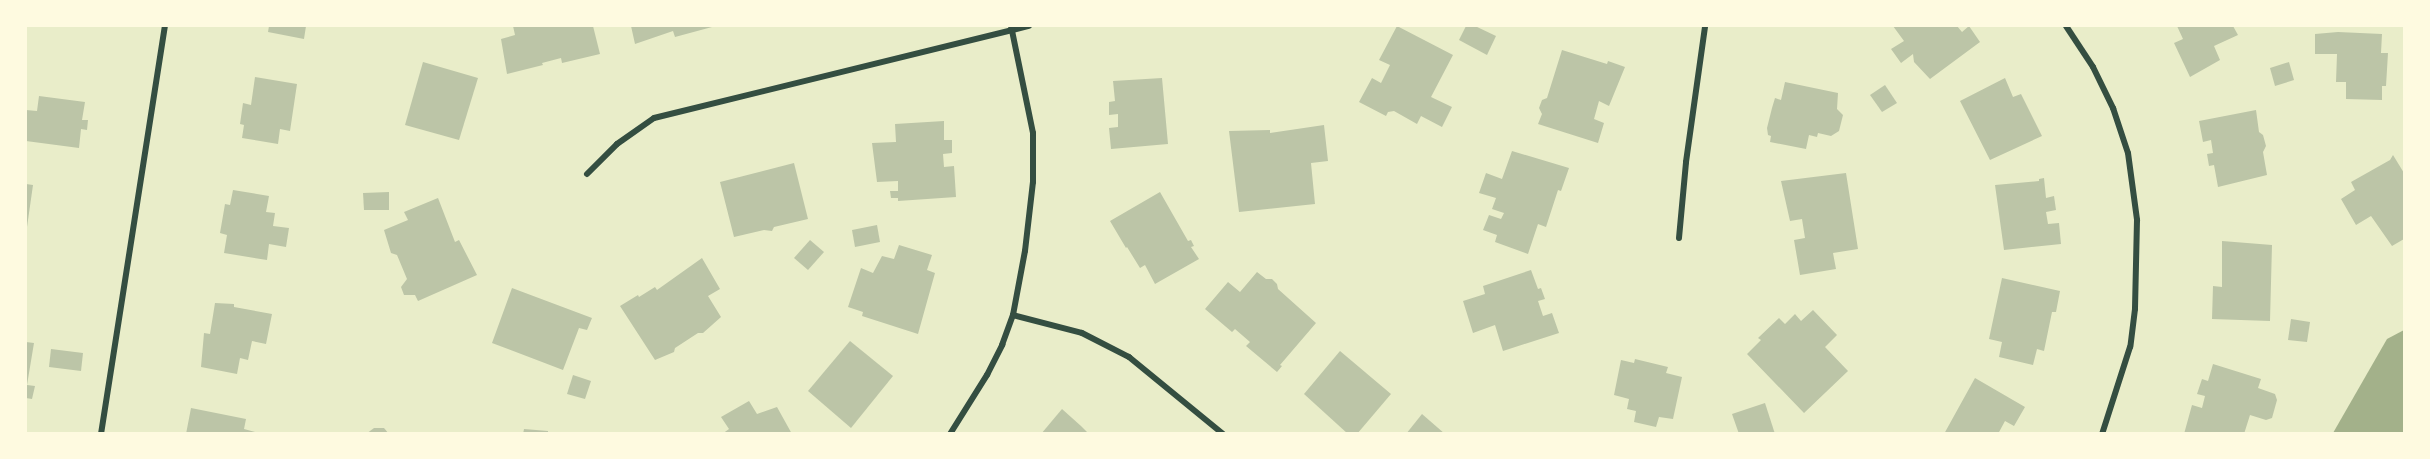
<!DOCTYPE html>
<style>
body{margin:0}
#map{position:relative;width:2430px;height:459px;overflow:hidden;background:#e9edc9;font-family:"Libre Baskerville",serif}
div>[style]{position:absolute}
.water>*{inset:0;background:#a3b18a}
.building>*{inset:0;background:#bcc5a7}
.minor>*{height:6px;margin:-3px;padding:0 3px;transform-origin:3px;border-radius:3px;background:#344e41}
span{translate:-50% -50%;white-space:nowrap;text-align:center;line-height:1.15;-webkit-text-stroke:6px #fefae0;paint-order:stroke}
.frame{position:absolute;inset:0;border:27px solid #fefae0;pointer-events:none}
</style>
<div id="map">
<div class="water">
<i style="clip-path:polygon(2404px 330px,2404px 433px,2333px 433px,2387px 339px)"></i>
</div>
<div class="building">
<i style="clip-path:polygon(269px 26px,306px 26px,304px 39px,268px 32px)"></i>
<i style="clip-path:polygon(513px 26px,593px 26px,600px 54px,562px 63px,561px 58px,542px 63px,543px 65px,507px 74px,501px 39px,515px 35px)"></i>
<i style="clip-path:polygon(631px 26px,711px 26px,712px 27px,675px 37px,673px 31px,635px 44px)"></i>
<i style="clip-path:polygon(1397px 26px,1453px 55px,1431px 97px,1452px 107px,1442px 127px,1421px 116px,1417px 124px,1394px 111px,1388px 112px,1386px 116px,1359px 102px,1372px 78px,1381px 83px,1390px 65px,1379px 60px)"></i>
<i style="clip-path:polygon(1466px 26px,1475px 26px,1496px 36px,1487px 55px,1459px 40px)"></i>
<i style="clip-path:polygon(1893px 26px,1957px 26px,1962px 32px,1969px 26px,1980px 42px,1930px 79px,1914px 62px,1913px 54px,1901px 63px,1891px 49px,1904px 41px)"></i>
<i style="clip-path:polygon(2177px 26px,2233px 26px,2238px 35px,2214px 46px,2220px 60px,2190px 77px,2174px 43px,2183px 39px)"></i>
<i style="clip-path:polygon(2338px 32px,2382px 34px,2381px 53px,2388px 53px,2386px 86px,2382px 86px,2382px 100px,2346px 99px,2346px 82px,2336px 82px,2337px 54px,2315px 54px,2315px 34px)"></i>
<i style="clip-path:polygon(1562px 50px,1607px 64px,1608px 61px,1625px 67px,1609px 106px,1599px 101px,1594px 119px,1604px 123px,1598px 143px,1538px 124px,1542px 114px,1539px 108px,1542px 100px,1547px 98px)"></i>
<i style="clip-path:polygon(423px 62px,478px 78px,459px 140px,405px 125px)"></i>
<i style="clip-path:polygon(2289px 62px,2294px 80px,2275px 86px,2270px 68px)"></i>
<i style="clip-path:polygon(255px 77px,297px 84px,290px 131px,280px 129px,278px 144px,242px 138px,244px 125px,240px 124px,243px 103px,251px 105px)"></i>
<i style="clip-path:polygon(1162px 78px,1168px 144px,1111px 149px,1109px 128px,1118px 127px,1118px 114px,1109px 115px,1109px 102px,1115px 101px,1113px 81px)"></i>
<i style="clip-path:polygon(2005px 78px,2013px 97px,2021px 94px,2042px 136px,1990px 160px,1960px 101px)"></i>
<i style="clip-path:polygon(1785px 82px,1838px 93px,1837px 109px,1843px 115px,1839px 131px,1831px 136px,1818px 133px,1817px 137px,1809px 135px,1806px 149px,1770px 142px,1771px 136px,1768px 135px,1767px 128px,1772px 108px,1775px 98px,1781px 100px)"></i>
<i style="clip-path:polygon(1885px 85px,1897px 103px,1882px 112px,1870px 95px)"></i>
<i style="clip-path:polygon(39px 96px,85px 102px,82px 120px,88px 120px,87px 130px,81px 129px,79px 148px,26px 141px,26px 110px,37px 111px)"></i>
<i style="clip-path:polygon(2256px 110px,2259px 132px,2263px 135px,2266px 146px,2263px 152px,2267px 175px,2218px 187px,2214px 165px,2209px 166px,2207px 154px,2213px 153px,2211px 140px,2203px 142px,2199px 121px)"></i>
<i style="clip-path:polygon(944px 121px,944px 140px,952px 140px,952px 153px,943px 154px,944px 167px,954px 166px,956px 197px,898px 201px,898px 198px,891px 198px,890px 191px,898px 191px,898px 181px,877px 182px,872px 143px,896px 142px,895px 124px)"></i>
<i style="clip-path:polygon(1324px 125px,1328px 161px,1311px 163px,1315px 204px,1239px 212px,1229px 131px,1270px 130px,1270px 133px)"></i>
<i style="clip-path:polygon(1512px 151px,1569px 168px,1561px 191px,1558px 190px,1546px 227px,1538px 224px,1528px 254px,1495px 242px,1497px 235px,1483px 230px,1489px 215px,1501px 219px,1504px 213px,1492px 209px,1496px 198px,1479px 193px,1486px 173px,1502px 179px)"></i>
<i style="clip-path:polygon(2393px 155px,2404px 173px,2404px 239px,2392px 246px,2371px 216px,2356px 225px,2341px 199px,2355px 190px,2351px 182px,2390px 160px)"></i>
<i style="clip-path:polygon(794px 163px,808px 219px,774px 227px,772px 231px,764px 230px,734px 237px,720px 182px)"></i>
<i style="clip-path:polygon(1846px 173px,1858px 249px,1833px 253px,1836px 269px,1800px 275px,1794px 240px,1805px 238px,1802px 219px,1790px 221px,1781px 181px)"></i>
<i style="clip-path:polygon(2044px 178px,2046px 198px,2054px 196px,2056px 210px,2046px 212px,2048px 224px,2059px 223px,2061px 244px,2004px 250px,1995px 185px,2039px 181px,2039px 179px)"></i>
<i style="clip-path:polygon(26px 184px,33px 185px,27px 227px,26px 227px)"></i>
<i style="clip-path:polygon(233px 190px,269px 196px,266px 212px,275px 213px,273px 226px,289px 228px,286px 247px,269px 244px,267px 260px,224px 253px,227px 235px,220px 233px,225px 204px,230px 205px)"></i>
<i style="clip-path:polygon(389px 192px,389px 210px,364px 210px,363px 193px)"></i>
<i style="clip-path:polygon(1160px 192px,1188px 241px,1191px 240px,1194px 246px,1191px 247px,1199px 259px,1155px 284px,1145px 265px,1140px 268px,1127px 247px,1126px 248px,1110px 221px)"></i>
<i style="clip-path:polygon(438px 198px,455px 242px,459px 240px,477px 275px,418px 301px,415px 295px,404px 295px,401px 287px,407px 279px,397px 255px,391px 253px,384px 230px,408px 220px,404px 212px)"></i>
<i style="clip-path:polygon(877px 225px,880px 242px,855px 247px,852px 230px)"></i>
<i style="clip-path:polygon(810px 240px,824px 252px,808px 270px,794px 258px)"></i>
<i style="clip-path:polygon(2222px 241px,2272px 245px,2270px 321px,2212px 319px,2213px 286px,2222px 287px)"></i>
<i style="clip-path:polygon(899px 245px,932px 255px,927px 270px,935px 273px,918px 334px,862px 316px,863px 312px,848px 307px,861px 268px,873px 273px,882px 256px,894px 259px)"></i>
<i style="clip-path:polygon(702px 258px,720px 289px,708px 296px,721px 317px,703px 333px,698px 333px,675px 348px,674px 352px,655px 360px,620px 306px,638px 295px,639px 297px,655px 287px,657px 290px)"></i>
<i style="clip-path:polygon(1531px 270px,1538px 289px,1541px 288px,1545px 299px,1538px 301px,1543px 316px,1552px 313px,1559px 333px,1503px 351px,1495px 325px,1473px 333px,1463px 301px,1485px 294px,1483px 286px)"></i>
<i style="clip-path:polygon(1257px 272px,1266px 279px,1272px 279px,1277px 284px,1278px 289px,1316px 323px,1280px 365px,1282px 366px,1277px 372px,1246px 346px,1250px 342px,1235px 329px,1232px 332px,1205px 309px,1228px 282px,1240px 292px)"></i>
<i style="clip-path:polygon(2002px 278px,2060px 291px,2056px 312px,2052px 312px,2044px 351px,2037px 349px,2033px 365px,1999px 357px,2002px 342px,1989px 339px)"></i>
<i style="clip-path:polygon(512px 288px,592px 318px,587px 330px,579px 328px,563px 370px,492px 343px)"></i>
<i style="clip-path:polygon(215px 303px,234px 304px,234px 307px,272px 314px,266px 344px,252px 341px,248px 360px,240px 358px,237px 374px,201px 367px,204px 333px,210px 334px)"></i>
<i style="clip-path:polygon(1813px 310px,1837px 335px,1825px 347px,1848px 371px,1804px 413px,1747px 354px,1761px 340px,1758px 338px,1779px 318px,1785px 324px,1795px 314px,1801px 321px)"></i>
<i style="clip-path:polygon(2291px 319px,2310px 322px,2307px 342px,2288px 340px)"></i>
<i style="clip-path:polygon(850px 341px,893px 376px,851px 428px,808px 391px)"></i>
<i style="clip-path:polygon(26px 342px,34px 343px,27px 385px,35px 386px,32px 399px,26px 398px)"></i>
<i style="clip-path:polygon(51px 349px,83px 353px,81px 371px,49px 367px)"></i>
<i style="clip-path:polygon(1340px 351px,1391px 394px,1357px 434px,1348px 434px,1304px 394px)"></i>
<i style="clip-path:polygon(1635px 359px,1668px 367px,1666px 373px,1682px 377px,1673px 419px,1659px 417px,1656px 427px,1634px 422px,1636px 411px,1627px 409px,1629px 399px,1614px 395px,1621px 360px,1634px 363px)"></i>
<i style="clip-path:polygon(2213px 364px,2261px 379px,2258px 388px,2275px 394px,2277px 400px,2272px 418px,2266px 420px,2250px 415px,2244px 434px,2184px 434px,2192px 405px,2202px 408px,2205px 396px,2197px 394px,2202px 379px,2208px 381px)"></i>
<i style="clip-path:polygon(573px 375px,591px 381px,585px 399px,567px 394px)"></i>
<i style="clip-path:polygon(1975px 378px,2025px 407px,2014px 426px,2005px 421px,1998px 434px,1944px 434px)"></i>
<i style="clip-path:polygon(749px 401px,757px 414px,777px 407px,792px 434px,722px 434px,729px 429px,721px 417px)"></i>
<i style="clip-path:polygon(1765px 403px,1775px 434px,1739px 434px,1732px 414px)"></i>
<i style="clip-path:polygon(191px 408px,246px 419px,244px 429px,263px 434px,186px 434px)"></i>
<i style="clip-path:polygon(1062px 409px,1081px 426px,1089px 434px,1041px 434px)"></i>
<i style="clip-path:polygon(1422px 414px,1445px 434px,1406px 434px)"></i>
<i style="clip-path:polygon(374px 428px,384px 428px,389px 434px,366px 434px)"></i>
<i style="clip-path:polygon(524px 429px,548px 431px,548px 434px,523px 434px)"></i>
</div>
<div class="minor">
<i style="left:2066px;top:26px;width:49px;rotate:56.6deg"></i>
<i style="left:2093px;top:67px;width:46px;rotate:64deg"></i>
<i style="left:2113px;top:108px;width:47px;rotate:71.6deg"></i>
<i style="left:2128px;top:153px;width:68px;rotate:82.3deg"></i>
<i style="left:2137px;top:220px;width:89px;rotate:91.3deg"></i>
<i style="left:2135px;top:309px;width:38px;rotate:97deg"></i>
<i style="left:2130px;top:347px;width:91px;rotate:107.8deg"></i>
<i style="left:587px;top:174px;width:42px;rotate:-45deg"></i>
<i style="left:617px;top:144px;width:45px;rotate:-35.1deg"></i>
<i style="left:654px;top:118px;width:386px;rotate:-13.8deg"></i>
<i style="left:1679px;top:238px;width:76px;rotate:-84.7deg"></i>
<i style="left:1686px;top:162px;width:137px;rotate:-82deg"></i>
<i style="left:1013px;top:315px;width:71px;rotate:14.6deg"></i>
<i style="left:1082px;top:333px;width:53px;rotate:27.1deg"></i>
<i style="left:1129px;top:357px;width:122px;rotate:39.3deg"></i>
<i style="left:101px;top:434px;width:413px;rotate:-81.1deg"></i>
<i style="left:950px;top:434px;width:70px;rotate:-57.9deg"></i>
<i style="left:987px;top:375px;width:34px;rotate:-63deg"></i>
<i style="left:1002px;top:345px;width:32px;rotate:-70deg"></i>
<i style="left:1013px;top:315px;width:65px;rotate:-79.4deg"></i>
<i style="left:1025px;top:251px;width:69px;rotate:-83.4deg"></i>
<i style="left:1033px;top:182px;width:49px;rotate:-90deg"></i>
<i style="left:1033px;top:133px;width:109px;rotate:-101.6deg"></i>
</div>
<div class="frame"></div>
</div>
